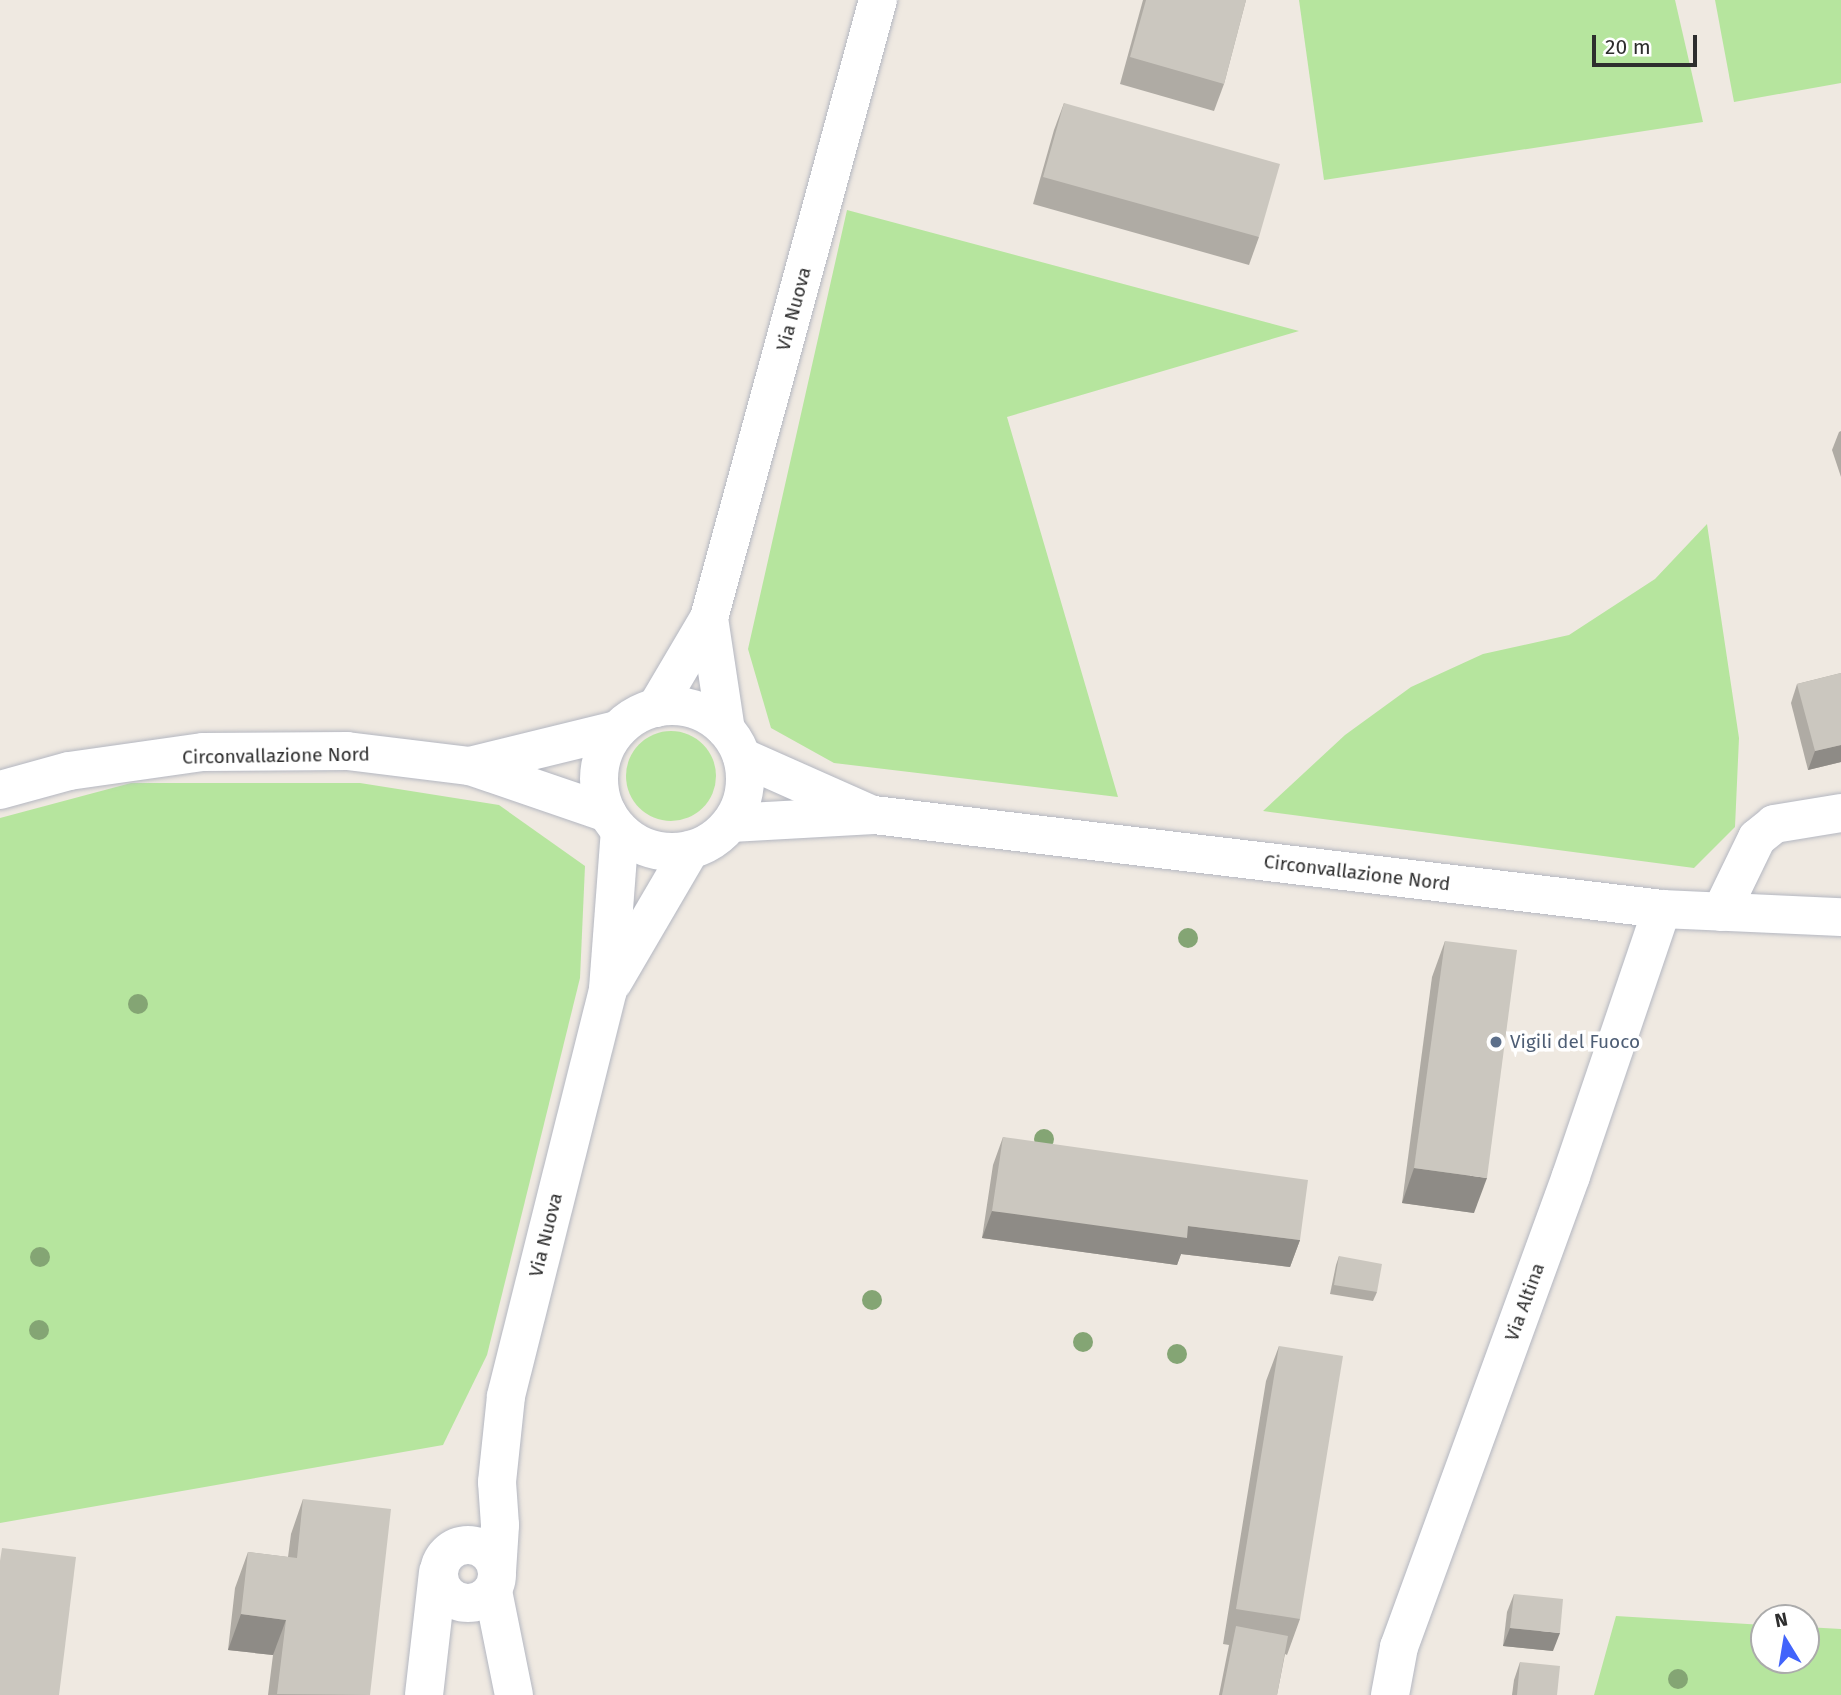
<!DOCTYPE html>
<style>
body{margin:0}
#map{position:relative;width:1841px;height:1695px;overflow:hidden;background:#efe9e1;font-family:"Fira Sans",sans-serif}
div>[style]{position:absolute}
.green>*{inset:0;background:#b6e59e}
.round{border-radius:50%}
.roads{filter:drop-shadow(0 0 2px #b4b7c1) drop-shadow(0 0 2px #b4b7c1)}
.minor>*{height:38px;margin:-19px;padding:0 19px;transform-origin:19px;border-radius:19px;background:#fff}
.minor>.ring{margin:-19px;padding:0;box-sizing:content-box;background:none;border:38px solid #fff;border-radius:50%}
.trees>*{width:20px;height:20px;margin:-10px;border-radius:50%;background:#84a574}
.wall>*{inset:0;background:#afaba4}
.shaded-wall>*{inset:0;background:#8e8b86}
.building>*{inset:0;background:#cbc7bf}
.dots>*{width:19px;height:19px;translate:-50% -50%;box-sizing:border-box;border:4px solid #fff;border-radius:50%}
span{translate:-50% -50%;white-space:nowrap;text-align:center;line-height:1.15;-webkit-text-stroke:7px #fff;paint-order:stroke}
.street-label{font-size:19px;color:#2e2e2e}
.service-label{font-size:19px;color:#4e5e75}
.left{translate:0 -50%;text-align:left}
.north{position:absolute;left:1750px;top:1604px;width:70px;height:70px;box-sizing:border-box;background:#fff;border:2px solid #ababab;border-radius:50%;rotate:349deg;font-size:19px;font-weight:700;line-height:28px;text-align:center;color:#2e2e2e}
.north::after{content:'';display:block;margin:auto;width:24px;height:32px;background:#4264fb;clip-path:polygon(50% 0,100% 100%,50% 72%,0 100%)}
.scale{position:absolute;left:1592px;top:35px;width:105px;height:32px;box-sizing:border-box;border:4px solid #2e2e2e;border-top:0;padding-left:9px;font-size:21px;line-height:24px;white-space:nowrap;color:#2e2e2e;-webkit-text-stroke:5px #fff;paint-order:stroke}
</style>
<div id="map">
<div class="green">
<i style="clip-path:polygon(1299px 0,1675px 0,1703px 122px,1324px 180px)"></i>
<i style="clip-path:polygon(1715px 0,1841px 0,1841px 83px,1734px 102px)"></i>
<i style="clip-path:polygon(847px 210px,1299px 331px,1007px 417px,1118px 797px,834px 763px,771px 728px,748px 649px)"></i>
<i style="clip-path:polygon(1707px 524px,1739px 738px,1735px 827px,1694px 868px,1263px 811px,1345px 735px,1411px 687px,1483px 654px,1569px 635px,1655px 579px)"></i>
<i class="round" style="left:626px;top:731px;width:90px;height:90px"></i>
<i style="clip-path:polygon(131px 783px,360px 783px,499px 805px,585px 866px,580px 978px,487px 1355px,443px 1445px,0 1523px,0 818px)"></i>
<i style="clip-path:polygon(1616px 1616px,1764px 1625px,1764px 1660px,1806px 1660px,1806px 1627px,1841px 1629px,1841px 1695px,1594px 1695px)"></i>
</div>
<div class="roads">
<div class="minor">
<i style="left:709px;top:618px;width:113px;rotate:81.4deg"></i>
<i class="ring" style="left:599px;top:706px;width:108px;height:108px"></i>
<i style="left:656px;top:708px;width:104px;rotate:-59.5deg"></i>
<i style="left:709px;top:618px;width:641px;rotate:-74.71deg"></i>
<i style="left:742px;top:757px;width:138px;rotate:24deg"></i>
<i style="left:470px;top:766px;width:151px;rotate:-13.8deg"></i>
<i style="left:0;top:790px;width:72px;rotate:-15.4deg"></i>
<i style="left:69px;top:771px;width:135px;rotate:-8.1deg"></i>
<i style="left:203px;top:752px;width:144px;rotate:-0.4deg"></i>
<i style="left:347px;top:751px;width:124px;rotate:7deg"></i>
<i style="left:470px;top:766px;width:145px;rotate:18.9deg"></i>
<i style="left:731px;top:823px;width:143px;rotate:-3.2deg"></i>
<i style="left:874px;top:815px;width:794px;rotate:6.8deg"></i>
<i style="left:1662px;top:909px;width:179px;rotate:2.6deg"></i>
<i style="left:1721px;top:912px;width:82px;rotate:-64.1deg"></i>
<i style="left:1757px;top:838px;width:22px;rotate:-39deg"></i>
<i style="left:1774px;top:824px;width:68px;rotate:-9.3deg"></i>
<i style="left:613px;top:982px;width:153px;rotate:-59.7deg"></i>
<i class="ring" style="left:439px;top:1545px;width:20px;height:20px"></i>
<i style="left:497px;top:1572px;width:47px;rotate:-86.3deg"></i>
<i style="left:500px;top:1525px;width:43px;rotate:-94deg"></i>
<i style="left:497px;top:1482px;width:86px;rotate:-84deg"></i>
<i style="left:506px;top:1396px;width:420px;rotate:-75.9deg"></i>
<i style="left:608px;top:989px;width:158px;rotate:-85.7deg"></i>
<i style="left:493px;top:1591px;width:106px;rotate:78.6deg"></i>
<i style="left:424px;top:1695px;width:124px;rotate:-83.5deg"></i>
<i style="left:1390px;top:1695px;width:49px;rotate:-79.4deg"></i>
<i style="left:1399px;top:1647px;width:501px;rotate:-69.94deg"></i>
<i style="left:1571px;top:1176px;width:282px;rotate:-71.2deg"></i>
</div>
</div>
<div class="trees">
<i style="left:1188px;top:938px"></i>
<i style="left:138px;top:1004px"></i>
<i style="left:1044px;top:1139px"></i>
<i style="left:40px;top:1257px"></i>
<i style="left:872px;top:1300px"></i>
<i style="left:39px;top:1330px"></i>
<i style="left:1083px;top:1342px"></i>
<i style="left:1177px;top:1354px"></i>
<i style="left:1678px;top:1679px"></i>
</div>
<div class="wall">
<i style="clip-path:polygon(1143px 0,1246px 0,1224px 84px,1214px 111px,1120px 84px)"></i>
<i style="clip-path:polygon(1064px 103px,1259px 237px,1249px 265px,1033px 204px,1054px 130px)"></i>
<i style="clip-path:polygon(1841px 431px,1841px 477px,1832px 450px,1839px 432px)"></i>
<i style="clip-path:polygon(1841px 673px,1841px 762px,1808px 770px,1791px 703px,1797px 684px)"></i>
<i style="clip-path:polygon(1445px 941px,1474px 1213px,1402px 1203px,1432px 977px)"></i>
<i style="clip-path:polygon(1003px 1137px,1300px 1240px,1290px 1267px,1181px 1254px,1177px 1265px,982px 1238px,993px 1165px)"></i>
<i style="clip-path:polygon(1339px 1256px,1377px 1292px,1373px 1301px,1330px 1294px,1336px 1265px)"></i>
<i style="clip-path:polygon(1279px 1346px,1300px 1619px,1287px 1655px,1285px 1654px,1277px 1695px,1219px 1695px,1229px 1645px,1223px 1644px,1266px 1381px)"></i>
<i style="clip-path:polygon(303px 1499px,370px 1695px,268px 1695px,273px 1655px,228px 1650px,235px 1588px,248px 1552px,288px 1557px,291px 1534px)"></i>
<i style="clip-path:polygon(1514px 1594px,1553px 1651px,1503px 1646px,1507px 1612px)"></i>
<i style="clip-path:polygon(1520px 1662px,1557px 1695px,1512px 1695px,1514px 1680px)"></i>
</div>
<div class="shaded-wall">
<i style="clip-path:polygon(1841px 745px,1841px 762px,1808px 770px,1815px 751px)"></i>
<i style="clip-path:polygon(1414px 1168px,1487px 1178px,1474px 1213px,1402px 1203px)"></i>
<i style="clip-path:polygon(992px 1211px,1188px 1226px,1300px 1240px,1290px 1267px,1181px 1254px,1177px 1265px,982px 1238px)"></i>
<i style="clip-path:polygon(241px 1614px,286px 1620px,273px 1655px,228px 1650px)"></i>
<i style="clip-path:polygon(1510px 1628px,1560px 1633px,1553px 1651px,1503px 1646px)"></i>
</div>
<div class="building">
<i style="clip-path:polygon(1146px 0,1246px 0,1224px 84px,1130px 57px)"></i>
<i style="clip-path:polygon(1064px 103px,1280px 164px,1259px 237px,1043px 177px)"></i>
<i style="clip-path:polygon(1841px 673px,1841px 745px,1815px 751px,1797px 684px)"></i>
<i style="clip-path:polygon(1445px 941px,1517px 950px,1487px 1178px,1414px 1168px)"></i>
<i style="clip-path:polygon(1003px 1137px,1308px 1180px,1300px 1240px,1188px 1226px,1187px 1238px,992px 1211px)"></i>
<i style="clip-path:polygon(1339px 1256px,1382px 1264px,1377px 1292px,1334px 1285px)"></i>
<i style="clip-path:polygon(1279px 1346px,1343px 1356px,1300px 1619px,1236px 1609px)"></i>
<i style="clip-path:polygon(303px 1499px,391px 1509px,370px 1695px,277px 1694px,286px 1620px,241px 1614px,248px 1552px,297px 1558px)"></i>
<i style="clip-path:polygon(2px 1548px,76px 1557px,59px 1695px,0 1695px,0 1561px)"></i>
<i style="clip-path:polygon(1514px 1594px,1563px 1599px,1560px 1633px,1510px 1628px)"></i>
<i style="clip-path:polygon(1236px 1626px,1288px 1636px,1277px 1695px,1222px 1695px)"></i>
<i style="clip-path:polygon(1520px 1662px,1560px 1666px,1557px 1695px,1517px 1695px)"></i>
</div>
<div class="dots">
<i style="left:1496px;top:1042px;background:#5c6f8a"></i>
</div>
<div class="street-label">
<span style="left:794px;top:309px;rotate:-75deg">Via Nuova</span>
<span style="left:276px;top:756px;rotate:-1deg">Circonvallazione Nord</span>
<span style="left:1357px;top:873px;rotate:7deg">Circonvallazione Nord</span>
<span style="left:546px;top:1235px;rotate:-76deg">Via Nuova</span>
<span style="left:1525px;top:1302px;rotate:-70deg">Via Altina</span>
</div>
<div class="service-label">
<span class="left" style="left:1510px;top:1042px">Vigili del Fuoco</span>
</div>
<div class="north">N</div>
<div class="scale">20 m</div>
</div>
